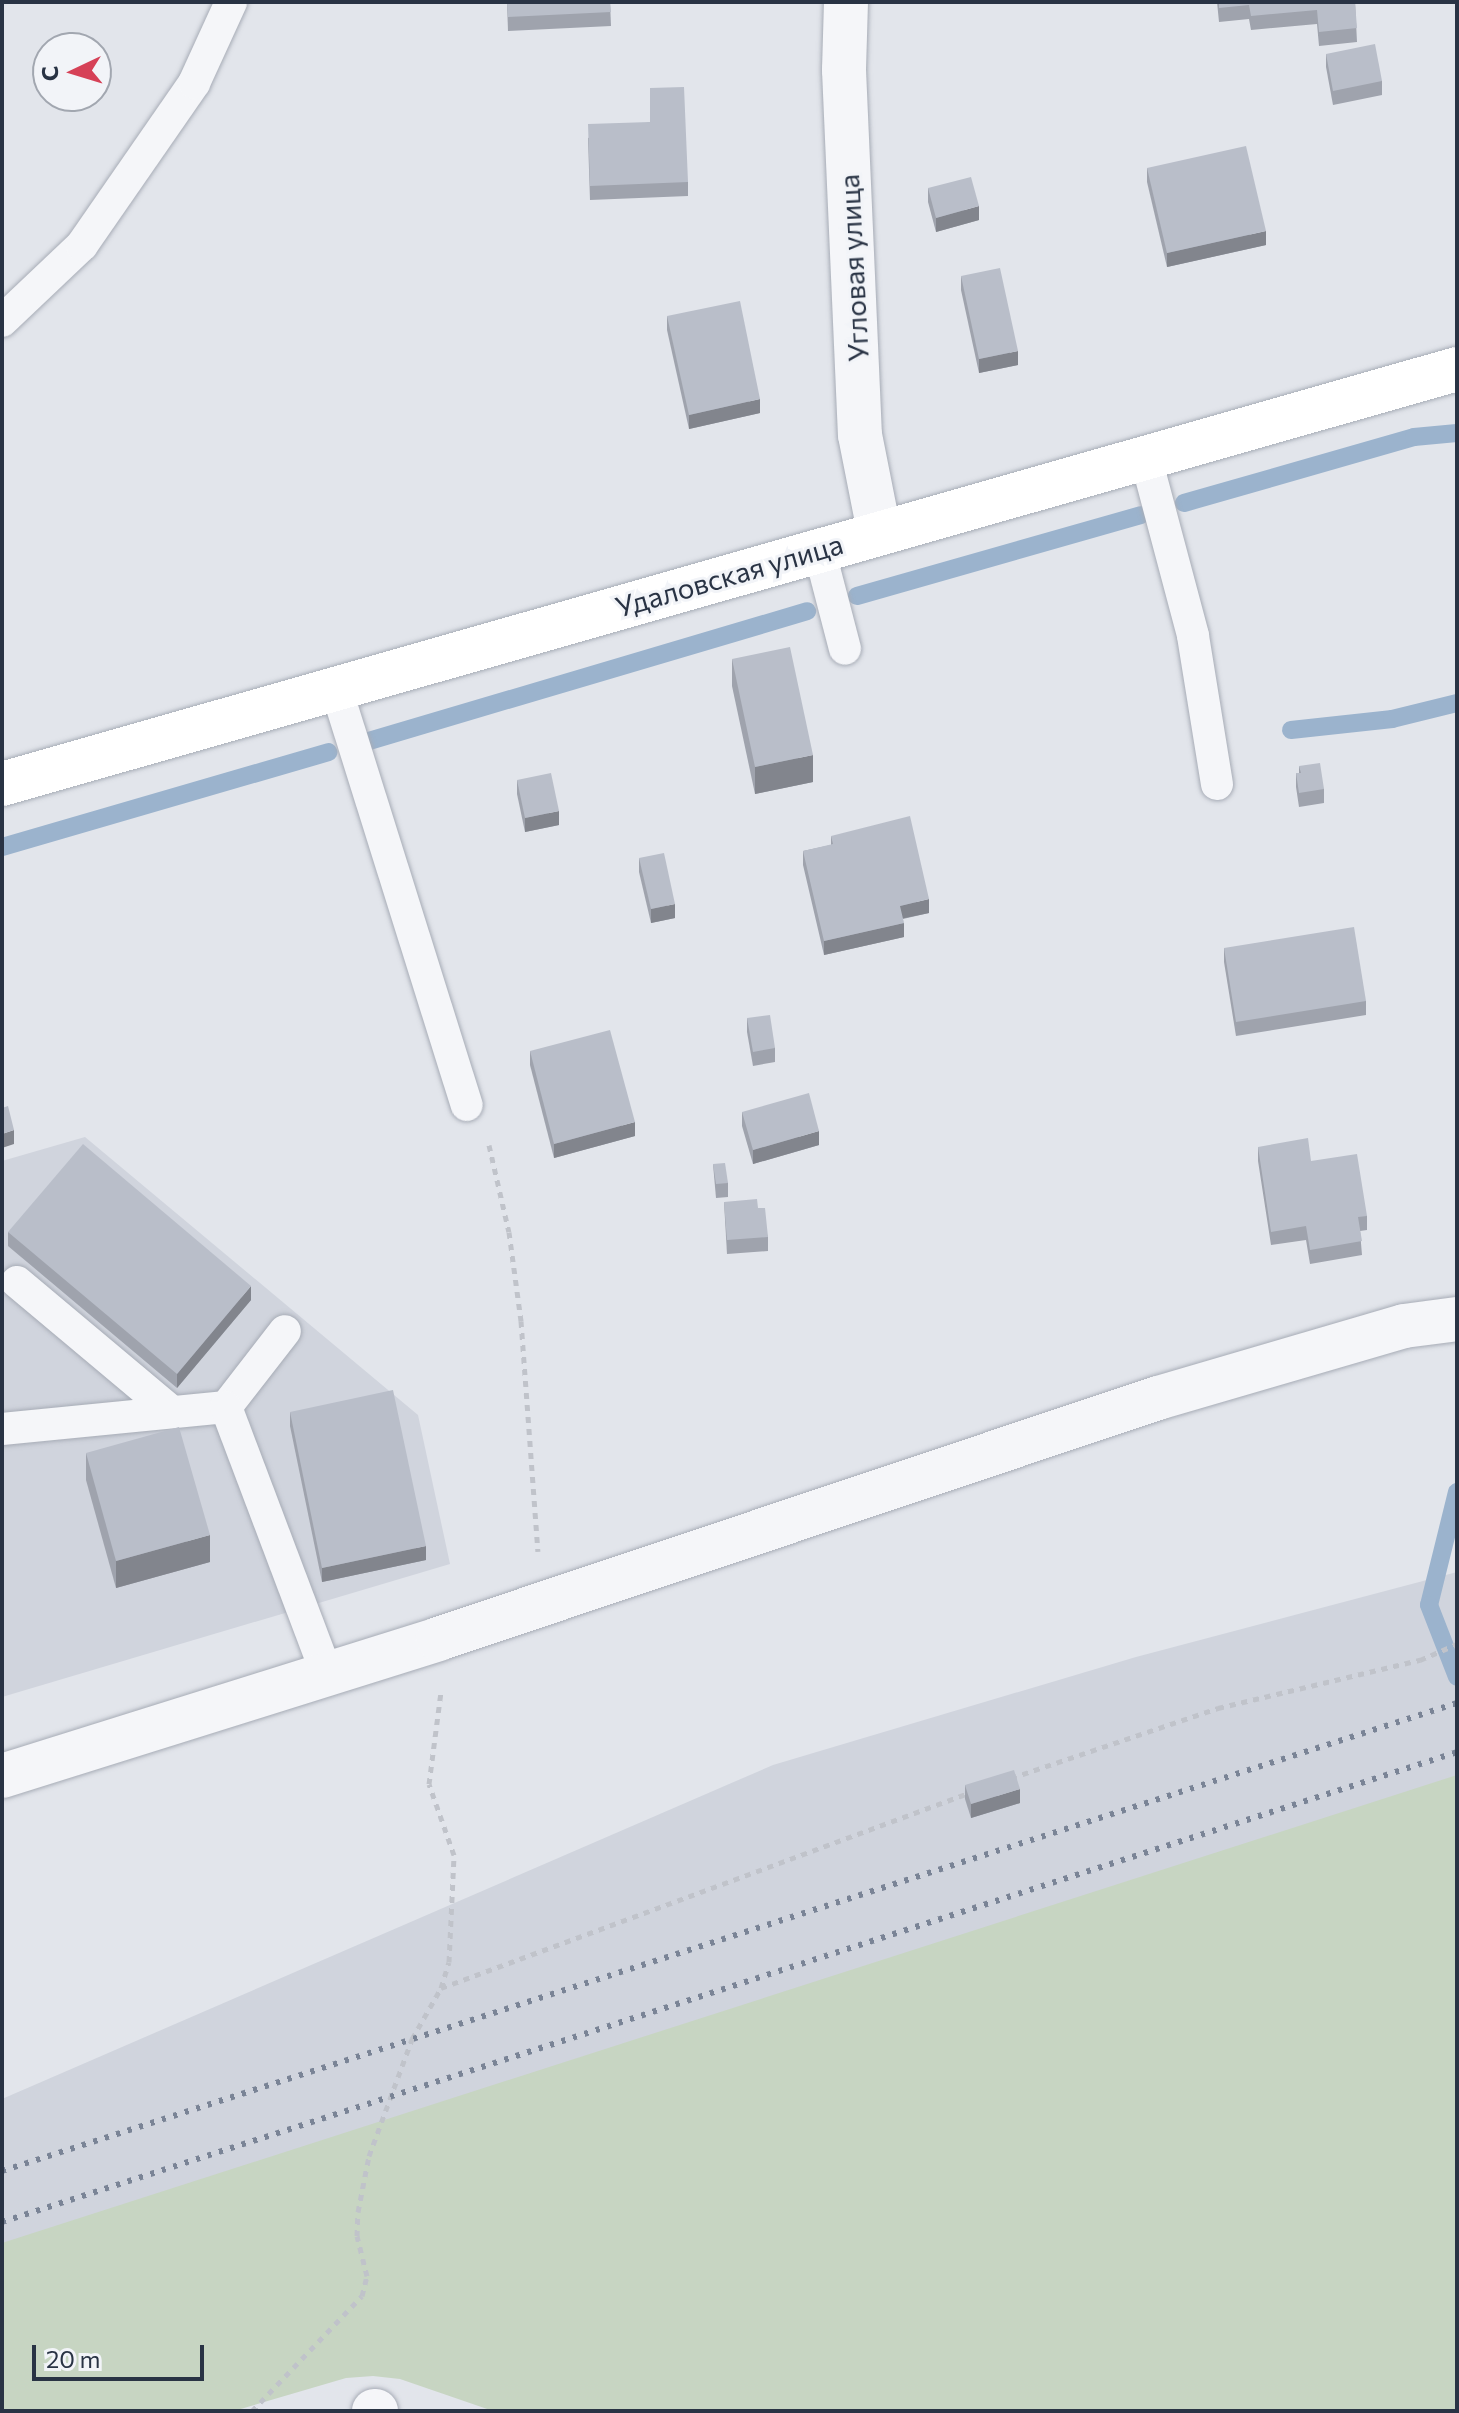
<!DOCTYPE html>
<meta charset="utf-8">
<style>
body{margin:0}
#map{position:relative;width:1459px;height:2413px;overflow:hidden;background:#e2e5eb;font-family:Commissioner,sans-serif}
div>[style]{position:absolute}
.built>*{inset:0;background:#d0d4dd}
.green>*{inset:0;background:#c7d5c2}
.stream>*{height:18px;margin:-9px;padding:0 9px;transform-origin:9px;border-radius:9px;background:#9bb3cd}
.path>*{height:5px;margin-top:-2.5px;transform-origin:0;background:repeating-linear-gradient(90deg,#c0c3ca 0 6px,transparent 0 12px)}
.roads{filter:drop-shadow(0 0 2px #a7acb6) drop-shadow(0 0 2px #a7acb6)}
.lane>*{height:32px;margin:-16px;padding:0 16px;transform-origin:16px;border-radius:16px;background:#f5f6f9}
.street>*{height:44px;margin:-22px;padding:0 22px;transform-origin:22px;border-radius:22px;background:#f5f6f9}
.secondary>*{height:44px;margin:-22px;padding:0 22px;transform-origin:22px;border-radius:22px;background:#fff}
.rail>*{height:6px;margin-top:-3px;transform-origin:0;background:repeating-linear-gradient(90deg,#7a8496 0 4px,transparent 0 12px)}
.wall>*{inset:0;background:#9fa3ad}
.shaded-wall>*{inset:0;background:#82858d}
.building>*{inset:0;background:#b9bec9}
span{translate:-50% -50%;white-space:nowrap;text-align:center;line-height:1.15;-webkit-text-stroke:6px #f2f4f8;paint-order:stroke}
.street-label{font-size:28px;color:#293344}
.frame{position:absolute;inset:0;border:4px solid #293344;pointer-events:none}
.north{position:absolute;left:32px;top:32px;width:80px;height:80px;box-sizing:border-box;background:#f2f4f8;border:2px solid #a2a7b0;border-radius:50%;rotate:266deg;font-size:22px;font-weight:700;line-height:32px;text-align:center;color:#293344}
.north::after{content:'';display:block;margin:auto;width:28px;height:36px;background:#d64157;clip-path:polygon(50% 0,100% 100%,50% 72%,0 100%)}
.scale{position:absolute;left:32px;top:2345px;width:172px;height:36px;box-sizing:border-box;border:4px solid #293344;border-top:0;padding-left:10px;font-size:24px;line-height:28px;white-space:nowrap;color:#293344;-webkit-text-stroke:6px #f2f4f8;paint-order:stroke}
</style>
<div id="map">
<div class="built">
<i style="clip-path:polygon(85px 1137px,418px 1415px,450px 1564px,2px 1697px,2px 1161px)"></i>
<i style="clip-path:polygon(1457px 1572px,1457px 1850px,2px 2313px,2px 2099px,773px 1765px,1136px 1657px)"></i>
</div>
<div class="green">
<i style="clip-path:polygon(1457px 1775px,1457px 2411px,493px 2411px,400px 2379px,373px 2376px,346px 2378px,234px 2411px,2px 2411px,2px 2243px)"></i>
</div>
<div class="stream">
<i style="left:1184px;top:503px;width:239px;rotate:-16deg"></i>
<i style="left:1414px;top:437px;width:43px;rotate:-5.3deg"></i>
<i style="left:857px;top:596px;width:295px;rotate:-15.9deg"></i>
<i style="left:1291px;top:730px;width:102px;rotate:-6.2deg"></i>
<i style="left:1392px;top:719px;width:67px;rotate:-13.8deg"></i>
<i style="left:369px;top:741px;width:457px;rotate:-16.5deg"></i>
<i style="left:2px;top:847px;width:340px;rotate:-16.2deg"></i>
<i style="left:1457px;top:1492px;width:116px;rotate:103.9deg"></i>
<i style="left:1429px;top:1605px;width:77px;rotate:68.7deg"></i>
</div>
<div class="path">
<i style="left:489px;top:1145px;width:89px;rotate:77.1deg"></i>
<i style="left:509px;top:1232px;width:90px;rotate:82.3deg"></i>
<i style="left:521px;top:1321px;width:231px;rotate:85.8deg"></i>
<i style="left:1011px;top:1778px;width:219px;rotate:-18.7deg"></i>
<i style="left:1218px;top:1708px;width:208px;rotate:-13.4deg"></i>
<i style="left:1420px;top:1660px;width:40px;rotate:-23.4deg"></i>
<i style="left:441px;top:1988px;width:565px;rotate:-20.29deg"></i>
<i style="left:252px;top:2411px;width:159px;rotate:-46.3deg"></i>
<i style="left:362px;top:2296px;width:21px;rotate:-76deg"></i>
<i style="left:367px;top:2276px;width:41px;rotate:-104deg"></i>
<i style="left:357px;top:2236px;width:24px;rotate:-88deg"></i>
<i style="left:358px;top:2212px;width:57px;rotate:-78.9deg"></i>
<i style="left:369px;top:2156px;width:125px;rotate:-69.8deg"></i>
<i style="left:412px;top:2039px;width:59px;rotate:-60.4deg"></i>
<i style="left:441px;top:1988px;width:27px;rotate:-73deg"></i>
<i style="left:449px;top:1962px;width:107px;rotate:-87.3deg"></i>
<i style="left:454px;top:1855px;width:75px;rotate:-109.4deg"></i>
<i style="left:429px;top:1784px;width:93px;rotate:-82.6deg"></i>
</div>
<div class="roads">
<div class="lane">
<i style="left:2px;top:321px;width:110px;rotate:-43.5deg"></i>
<i style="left:82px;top:245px;width:197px;rotate:-55.3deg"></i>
<i style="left:194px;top:83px;width:89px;rotate:-65.4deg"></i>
<i style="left:1145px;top:455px;width:187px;rotate:75.1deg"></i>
<i style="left:1193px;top:636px;width:150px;rotate:80.8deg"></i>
<i style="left:819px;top:549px;width:103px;rotate:75.4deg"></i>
<i style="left:336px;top:688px;width:437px;rotate:72.6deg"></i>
<i style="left:17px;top:1282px;width:202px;rotate:40deg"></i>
<i style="left:226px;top:1407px;width:96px;rotate:-52.2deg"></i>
<i style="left:2px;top:1429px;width:225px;rotate:-5.6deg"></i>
<i style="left:226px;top:1407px;width:285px;rotate:69.3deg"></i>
</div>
<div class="street">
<i style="left:846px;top:2px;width:68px;rotate:91.7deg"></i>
<i style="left:844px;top:70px;width:365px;rotate:87.5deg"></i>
<i style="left:860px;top:435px;width:98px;rotate:78.8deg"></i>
<i style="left:2px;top:1776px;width:457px;rotate:-17.4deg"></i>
<i style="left:438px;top:1639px;width:759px;rotate:-18.51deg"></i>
<i style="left:1158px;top:1398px;width:256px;rotate:-16.3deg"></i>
<i style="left:1404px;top:1326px;width:53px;rotate:-7.5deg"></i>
<i style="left:374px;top:2411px;width:2px"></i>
</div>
<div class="secondary">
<i style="left:2px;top:784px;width:1513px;rotate:-15.92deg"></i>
</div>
</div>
<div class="rail">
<i style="left:2px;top:2171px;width:1528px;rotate:-17.83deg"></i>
<i style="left:2px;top:2222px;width:1529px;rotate:-17.9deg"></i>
</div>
<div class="wall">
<i style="clip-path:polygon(507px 2px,610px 2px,611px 26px,508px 31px)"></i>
<i style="clip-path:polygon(1217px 2px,1355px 2px,1357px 42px,1319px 46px,1317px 24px,1251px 30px,1249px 19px,1219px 22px)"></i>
<i style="clip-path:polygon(1326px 54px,1382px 81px,1382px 95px,1333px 105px,1326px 67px)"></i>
<i style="clip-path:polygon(650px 122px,688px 182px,688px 196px,590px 200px,588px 138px)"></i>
<i style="clip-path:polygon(1147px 168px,1266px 245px,1167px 267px,1147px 182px)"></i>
<i style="clip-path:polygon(928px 188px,979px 220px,936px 232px,928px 202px)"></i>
<i style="clip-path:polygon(961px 276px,1018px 365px,979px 373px,961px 290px)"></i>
<i style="clip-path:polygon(667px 316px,760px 413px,689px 429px,667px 330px)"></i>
<i style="clip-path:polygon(732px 659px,813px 782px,755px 794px,732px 686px)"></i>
<i style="clip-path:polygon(1299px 766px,1324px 789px,1324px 803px,1299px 807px,1296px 787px,1296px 773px,1299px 773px)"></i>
<i style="clip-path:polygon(517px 780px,559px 825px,525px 832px,517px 794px)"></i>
<i style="clip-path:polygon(831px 836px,929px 913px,903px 919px,904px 937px,824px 955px,803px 865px,803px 851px,831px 845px)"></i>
<i style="clip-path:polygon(639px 858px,675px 918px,651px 923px,639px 872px)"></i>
<i style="clip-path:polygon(1224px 948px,1366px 1001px,1366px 1015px,1236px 1036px,1224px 962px)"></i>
<i style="clip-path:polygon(747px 1018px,775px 1048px,775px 1062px,753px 1066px,747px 1032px)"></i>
<i style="clip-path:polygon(530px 1051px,635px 1136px,554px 1158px,530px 1065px)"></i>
<i style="clip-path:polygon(742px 1112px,819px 1145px,753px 1164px,742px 1126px)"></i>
<i style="clip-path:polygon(1258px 1147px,1311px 1161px,1367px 1216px,1367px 1230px,1360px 1231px,1362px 1255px,1310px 1264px,1306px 1240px,1271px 1245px,1258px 1161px)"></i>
<i style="clip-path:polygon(713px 1164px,728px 1183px,728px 1197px,716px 1198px)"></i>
<i style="clip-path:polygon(724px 1202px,758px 1208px,768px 1237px,768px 1251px,727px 1254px)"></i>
<i style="clip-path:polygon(8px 1232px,251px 1300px,177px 1388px,8px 1246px)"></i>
<i style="clip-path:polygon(290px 1412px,426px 1560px,322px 1582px,290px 1426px)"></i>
<i style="clip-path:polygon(86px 1453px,210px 1562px,116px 1588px,86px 1480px)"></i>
<i style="clip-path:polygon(965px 1785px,1020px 1803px,971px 1818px,965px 1799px)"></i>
</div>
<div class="shaded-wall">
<i style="clip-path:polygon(979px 206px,979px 220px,936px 232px,936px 218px)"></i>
<i style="clip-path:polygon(1266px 231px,1266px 245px,1167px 267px,1167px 253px)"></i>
<i style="clip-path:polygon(1018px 351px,1018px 365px,979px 373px,979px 359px)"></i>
<i style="clip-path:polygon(760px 399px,760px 413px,689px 429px,689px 415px)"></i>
<i style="clip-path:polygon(813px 755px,813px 782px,755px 794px,755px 767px)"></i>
<i style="clip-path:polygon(559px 811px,559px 825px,525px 832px,525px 818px)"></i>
<i style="clip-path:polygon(929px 899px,929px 913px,900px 919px,900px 906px)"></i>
<i style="clip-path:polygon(675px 904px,675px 918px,651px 923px,651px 909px)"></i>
<i style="clip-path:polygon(904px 923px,904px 937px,824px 955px,824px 941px)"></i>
<i style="clip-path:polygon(635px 1122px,635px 1136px,554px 1158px,554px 1144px)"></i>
<i style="clip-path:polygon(14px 1130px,14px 1144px,2px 1148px,2px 1134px)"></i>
<i style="clip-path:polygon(819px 1131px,819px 1145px,753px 1164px,753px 1150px)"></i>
<i style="clip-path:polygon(251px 1286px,251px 1300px,177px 1388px,177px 1374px)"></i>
<i style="clip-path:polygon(210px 1535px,210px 1562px,116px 1588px,116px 1561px)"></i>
<i style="clip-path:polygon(426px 1546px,426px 1560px,322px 1582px,322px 1568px)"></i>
<i style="clip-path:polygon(1020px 1789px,1020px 1803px,971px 1818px,971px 1804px)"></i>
</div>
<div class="building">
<i style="clip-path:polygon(507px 2px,610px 2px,611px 12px,508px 17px)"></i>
<i style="clip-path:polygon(1219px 2px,1355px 2px,1357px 28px,1319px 32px,1317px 10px,1251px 16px,1249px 5px,1219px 8px)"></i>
<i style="clip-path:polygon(1375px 44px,1382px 81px,1333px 91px,1326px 54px)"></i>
<i style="clip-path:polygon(684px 87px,688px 182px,590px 186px,588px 124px,650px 122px,650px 88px)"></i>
<i style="clip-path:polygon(1246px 146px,1266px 231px,1167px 253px,1147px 168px)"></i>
<i style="clip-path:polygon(971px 177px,979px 206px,936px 218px,928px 188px)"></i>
<i style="clip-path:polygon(1000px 268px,1018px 351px,979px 359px,961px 276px)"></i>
<i style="clip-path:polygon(740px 301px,760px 399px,689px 415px,667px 316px)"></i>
<i style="clip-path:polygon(790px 647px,813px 755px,755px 767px,732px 659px)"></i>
<i style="clip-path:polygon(1320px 763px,1324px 789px,1299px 793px,1296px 773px,1301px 773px,1299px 766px)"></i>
<i style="clip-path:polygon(551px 773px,559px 811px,525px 818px,517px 780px)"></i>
<i style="clip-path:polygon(910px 816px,929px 899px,900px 906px,904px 923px,824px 941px,803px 851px,833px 844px,831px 836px)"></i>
<i style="clip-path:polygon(664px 853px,675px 904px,651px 909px,639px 858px)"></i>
<i style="clip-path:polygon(1354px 927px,1366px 1001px,1236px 1022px,1224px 948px)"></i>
<i style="clip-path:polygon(770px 1015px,775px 1048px,753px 1052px,747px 1018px)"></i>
<i style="clip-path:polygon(610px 1030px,635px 1122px,554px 1144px,530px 1051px)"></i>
<i style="clip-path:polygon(809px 1093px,819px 1131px,753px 1150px,742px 1112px)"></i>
<i style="clip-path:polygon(8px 1106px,14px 1130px,2px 1134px,2px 1108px)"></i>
<i style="clip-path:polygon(1308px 1138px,1311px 1161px,1357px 1154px,1367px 1216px,1358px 1217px,1362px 1241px,1310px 1250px,1306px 1226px,1271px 1232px,1258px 1147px)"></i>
<i style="clip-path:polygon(83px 1144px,251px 1286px,177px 1374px,8px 1232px)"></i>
<i style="clip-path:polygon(725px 1163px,728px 1183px,716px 1184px,713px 1164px)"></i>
<i style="clip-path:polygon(757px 1199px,758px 1208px,765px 1208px,768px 1237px,727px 1240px,724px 1202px)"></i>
<i style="clip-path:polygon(393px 1390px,426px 1546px,322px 1568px,290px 1412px)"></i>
<i style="clip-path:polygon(179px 1427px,210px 1535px,116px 1561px,86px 1453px)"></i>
<i style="clip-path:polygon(1014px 1770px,1020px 1789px,971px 1804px,965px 1785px)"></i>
</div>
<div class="street-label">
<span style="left:853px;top:268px;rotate:-93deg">Угловая улица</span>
<span style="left:729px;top:575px;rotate:-16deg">Удаловская улица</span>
</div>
<div class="frame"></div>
<div class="north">С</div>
<div class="scale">20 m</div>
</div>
